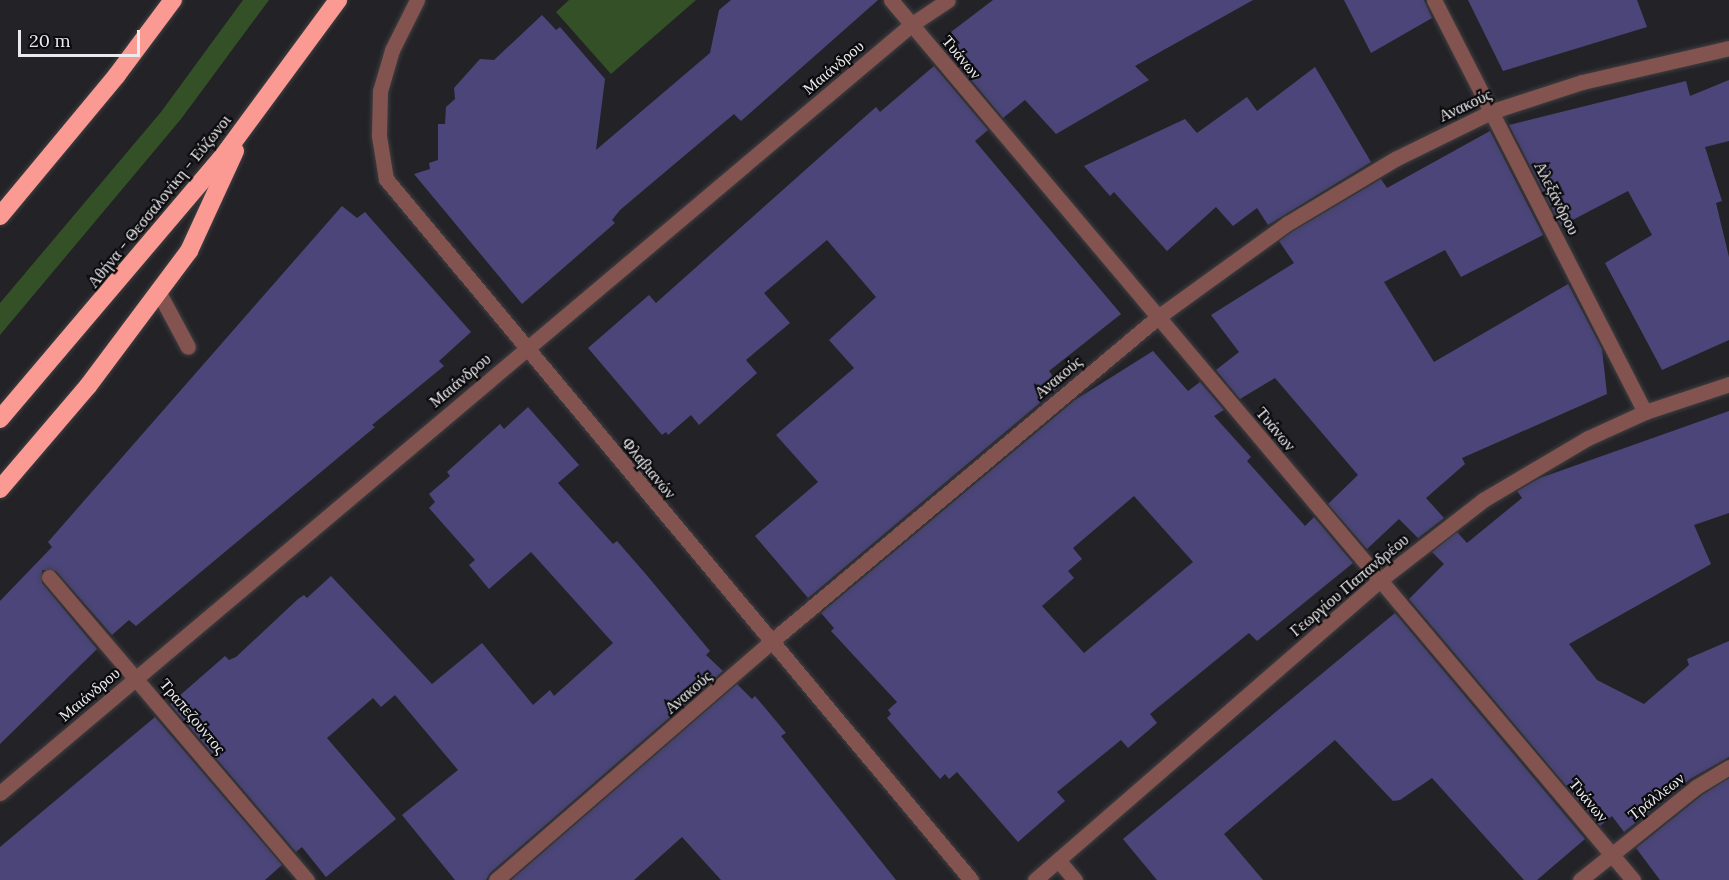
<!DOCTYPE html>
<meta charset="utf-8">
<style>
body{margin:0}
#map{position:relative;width:1729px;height:880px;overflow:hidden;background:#232327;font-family:Lora,serif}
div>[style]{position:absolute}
.green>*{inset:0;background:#345027}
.building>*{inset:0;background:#4c4579}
.roads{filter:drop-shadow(0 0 2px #3f3f43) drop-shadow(0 0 2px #3f3f43)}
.minor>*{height:15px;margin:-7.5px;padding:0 7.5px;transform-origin:7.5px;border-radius:7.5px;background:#83534f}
.highway>*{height:18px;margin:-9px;padding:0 9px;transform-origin:9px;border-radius:9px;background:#fa9a93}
span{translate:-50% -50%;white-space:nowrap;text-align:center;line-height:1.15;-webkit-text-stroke:4.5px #0c0c0e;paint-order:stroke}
.street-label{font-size:16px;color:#ebebee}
.scale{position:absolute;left:18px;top:30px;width:122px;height:27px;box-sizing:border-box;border:3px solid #ebebee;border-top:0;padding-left:8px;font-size:18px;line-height:21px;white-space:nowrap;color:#ebebee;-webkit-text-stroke:4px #0c0c0e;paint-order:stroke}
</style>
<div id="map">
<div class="green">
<i style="clip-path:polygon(243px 0,269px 0,181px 119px,0 335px,0 303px,161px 112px)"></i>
<i style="clip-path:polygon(569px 0,696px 0,611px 74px,556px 12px)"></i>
</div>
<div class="building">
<i style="clip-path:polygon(731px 0,878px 0,741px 121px,734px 114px,665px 172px,620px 210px,612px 220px,615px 223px,522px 304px,414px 174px,430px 169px,429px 163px,438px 160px,438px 124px,445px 124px,446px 107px,455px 99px,454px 88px,480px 59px,494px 60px,542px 15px,556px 30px,560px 27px,605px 79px,596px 150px,710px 53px,719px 10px)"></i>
<i style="clip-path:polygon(993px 0,1253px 0,1135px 66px,1149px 80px,1056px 134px,1025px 100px,1003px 118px,949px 53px,960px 43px,951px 32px)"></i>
<i style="clip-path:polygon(1344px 0,1424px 0,1432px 18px,1371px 53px)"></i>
<i style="clip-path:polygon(1468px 0,1637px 0,1647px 27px,1503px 71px)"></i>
<i style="clip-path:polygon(934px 66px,988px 130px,975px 141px,1121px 314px,1049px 371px,1060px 386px,808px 598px,755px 536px,818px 482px,776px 435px,854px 368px,829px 340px,876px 297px,827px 240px,764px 293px,790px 323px,746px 360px,757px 373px,699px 425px,691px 415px,668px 435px,666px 432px,662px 435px,588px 348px,649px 295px,656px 303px,876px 107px,880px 112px)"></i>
<i style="clip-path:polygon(1315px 67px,1371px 162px,1268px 225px,1257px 208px,1233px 226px,1216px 207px,1167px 251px,1114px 192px,1110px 196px,1084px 166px,1185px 119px,1197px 133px,1247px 97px,1257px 111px)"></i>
<i style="clip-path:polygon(1729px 80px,1729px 141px,1705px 147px,1722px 201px,1716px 203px,1729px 257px,1729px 340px,1662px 370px,1605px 263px,1652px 235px,1628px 191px,1561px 226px,1509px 125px,1686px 81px,1690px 96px)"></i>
<i style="clip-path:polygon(1490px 131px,1543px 235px,1461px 277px,1445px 250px,1384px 282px,1434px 362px,1568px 284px,1602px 349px,1607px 394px,1462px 458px,1465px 464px,1426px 498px,1444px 518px,1418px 538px,1399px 519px,1367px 549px,1328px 504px,1358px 475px,1275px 378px,1240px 399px,1216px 370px,1239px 352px,1211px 315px,1294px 263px,1279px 241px,1293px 231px,1381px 179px,1387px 188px)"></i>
<i style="clip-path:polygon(342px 206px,357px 218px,365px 212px,471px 332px,439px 361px,444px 366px,372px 425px,375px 427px,136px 626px,129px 620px,112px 635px,56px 571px,42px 570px,42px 583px,97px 649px,0 744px,0 601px,52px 547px,48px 542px)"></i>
<i style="clip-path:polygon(evenodd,1153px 351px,1188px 391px,1200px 382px,1224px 410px,1214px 416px,1251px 457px,1247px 461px,1305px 526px,1314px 517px,1353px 563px,1257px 641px,1249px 633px,1150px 714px,1157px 723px,1128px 748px,1121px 740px,1057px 792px,1065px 801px,1018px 842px,957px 772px,949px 779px,945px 774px,940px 779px,887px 718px,891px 714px,888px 710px,897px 702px,831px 631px,834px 628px,821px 613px,1075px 400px,1153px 351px,1134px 496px,1193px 562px,1084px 653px,1042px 606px,1074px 578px,1068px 571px,1082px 559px,1073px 548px,1134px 496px)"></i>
<i style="clip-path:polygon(528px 407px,579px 465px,558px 483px,613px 544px,617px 541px,644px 572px,710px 651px,706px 655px,723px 671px,490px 873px,486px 880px,455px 880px,402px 815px,458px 770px,395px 695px,381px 707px,373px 698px,327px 738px,396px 819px,326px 877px,302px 847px,296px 852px,170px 704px,225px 656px,229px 660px,236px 657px,298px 599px,304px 595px,307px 598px,331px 576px,432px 684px,482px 643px,533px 705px,550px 690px,554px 696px,613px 643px,531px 552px,489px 589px,469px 565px,475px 560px,429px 508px,435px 502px,429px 494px,450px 476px,447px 472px,500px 424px,504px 429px)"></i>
<i style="clip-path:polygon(1729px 411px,1729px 513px,1694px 525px,1711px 564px,1569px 644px,1597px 680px,1644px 704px,1689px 665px,1687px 659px,1729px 641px,1729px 757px,1690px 779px,1624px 832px,1612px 816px,1600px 826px,1409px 599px,1444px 564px,1432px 552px,1457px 532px,1467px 543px,1522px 498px,1517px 491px,1540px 478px)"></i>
<i style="clip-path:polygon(1395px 613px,1585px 839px,1537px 880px,1524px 880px,1432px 778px,1400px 800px,1393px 801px,1335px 740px,1224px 834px,1263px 880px,1157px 880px,1123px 839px)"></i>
<i style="clip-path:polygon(737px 684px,752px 699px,755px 696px,786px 733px,781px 736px,896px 880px,721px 880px,682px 837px,634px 880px,511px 880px)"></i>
<i style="clip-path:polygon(155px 717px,282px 865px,265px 880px,0 880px,0 847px)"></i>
<i style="clip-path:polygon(1729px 778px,1729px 880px,1660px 880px,1636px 848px,1702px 795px)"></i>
</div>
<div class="roads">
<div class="minor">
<i style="left:417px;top:0;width:56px;rotate:116.6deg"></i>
<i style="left:392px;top:50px;width:43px;rotate:106.3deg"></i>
<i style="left:380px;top:91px;width:45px;rotate:91.3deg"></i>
<i style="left:379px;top:136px;width:44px;rotate:80.8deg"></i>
<i style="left:386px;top:179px;width:913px;rotate:50.15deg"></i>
<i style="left:891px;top:0;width:1151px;rotate:49.86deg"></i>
<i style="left:1434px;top:0;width:463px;rotate:62.9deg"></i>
<i style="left:159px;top:293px;width:61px;rotate:61.8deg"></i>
<i style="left:49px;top:577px;width:398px;rotate:49.6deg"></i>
<i style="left:0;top:793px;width:1193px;rotate:-40.14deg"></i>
<i style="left:912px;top:24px;width:43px;rotate:-33.7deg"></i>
<i style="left:1059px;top:861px;width:25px;rotate:50deg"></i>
<i style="left:496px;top:880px;width:367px;rotate:-40.9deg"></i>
<i style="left:773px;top:640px;width:503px;rotate:-40deg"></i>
<i style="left:1158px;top:317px;width:160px;rotate:-35.9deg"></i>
<i style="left:1288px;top:223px;width:125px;rotate:-30.9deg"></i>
<i style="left:1395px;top:159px;width:109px;rotate:-26.1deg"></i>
<i style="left:1493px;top:111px;width:94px;rotate:-18deg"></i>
<i style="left:1582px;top:82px;width:151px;rotate:-13deg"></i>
<i style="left:1035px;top:880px;width:457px;rotate:-41deg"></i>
<i style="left:1380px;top:580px;width:130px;rotate:-37.8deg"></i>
<i style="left:1483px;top:500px;width:122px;rotate:-30.6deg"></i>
<i style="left:1588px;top:438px;width:63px;rotate:-24.5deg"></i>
<i style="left:1645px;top:412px;width:89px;rotate:-18.4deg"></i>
<i style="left:1580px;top:880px;width:149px;rotate:-38.7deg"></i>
<i style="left:1696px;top:787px;width:39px;rotate:-31deg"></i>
</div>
<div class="highway">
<i style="left:0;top:216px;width:183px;rotate:-50.3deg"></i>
<i style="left:117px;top:75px;width:94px;rotate:-53.3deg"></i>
<i style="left:0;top:419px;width:345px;rotate:-49.7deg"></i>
<i style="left:223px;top:156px;width:194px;rotate:-53.6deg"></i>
<i style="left:0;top:489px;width:135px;rotate:-49.5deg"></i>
<i style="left:88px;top:386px;width:169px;rotate:-53.2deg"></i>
<i style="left:189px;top:251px;width:110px;rotate:-65.3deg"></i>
</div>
</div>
<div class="street-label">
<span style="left:962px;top:57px;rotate:50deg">Τυάνων</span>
<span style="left:833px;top:67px;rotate:-40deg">Μαιάνδρου</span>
<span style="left:1465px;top:105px;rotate:-25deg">Ανακούς</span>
<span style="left:1557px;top:198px;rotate:63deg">Αλεξάνδρου</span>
<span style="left:159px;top:201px;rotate:-51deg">Αθήνα - Θεσσαλονίκη - Εύζωνοι</span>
<span style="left:1058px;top:377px;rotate:-40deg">Ανακούς</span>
<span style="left:460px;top:380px;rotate:-40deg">Μαιάνδρου</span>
<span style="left:1276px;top:429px;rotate:50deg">Τυάνων</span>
<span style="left:649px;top:468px;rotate:50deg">Φλαβιανών</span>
<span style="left:1349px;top:585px;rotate:-40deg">Γεωργίου Παπανδρέου</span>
<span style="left:688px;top:692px;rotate:-41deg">Ανακούς</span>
<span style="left:89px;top:694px;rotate:-40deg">Μαιάνδρου</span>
<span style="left:193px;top:716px;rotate:50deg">Τραπεζούντος</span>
<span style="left:1656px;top:796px;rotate:-38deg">Τράλλεων</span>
<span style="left:1589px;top:800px;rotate:50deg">Τυάνων</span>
</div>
<div class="scale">20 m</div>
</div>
